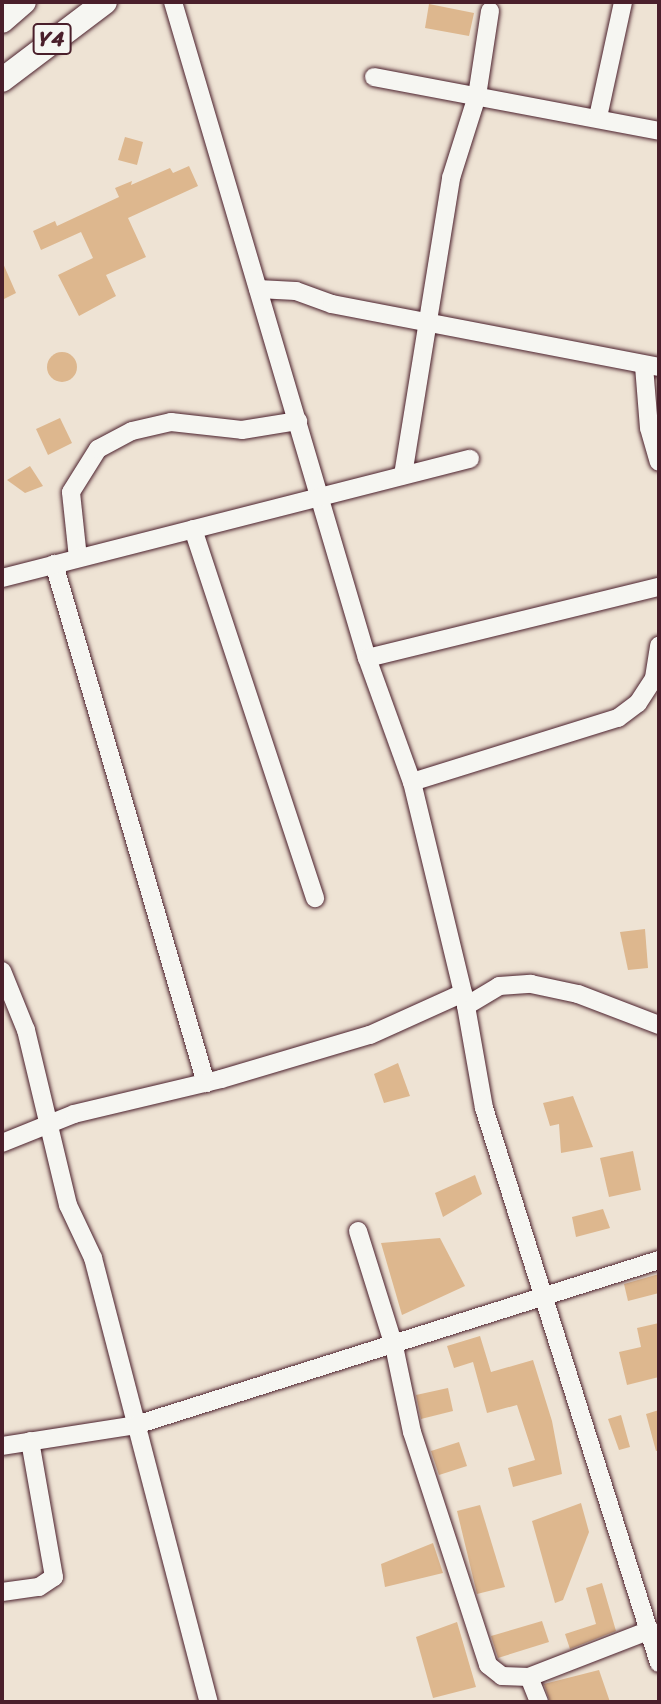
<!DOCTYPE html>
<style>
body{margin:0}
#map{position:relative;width:661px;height:1704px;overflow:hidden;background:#eee3d4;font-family:Sriracha,sans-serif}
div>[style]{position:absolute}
.building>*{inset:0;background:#ddb78e}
.round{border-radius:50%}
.roads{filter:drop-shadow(0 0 2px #4a1f2b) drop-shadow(0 0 2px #4a1f2b)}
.minor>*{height:18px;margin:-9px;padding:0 9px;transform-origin:9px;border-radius:9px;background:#f6f6f2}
.highway>*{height:24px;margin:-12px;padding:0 12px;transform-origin:12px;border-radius:12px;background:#f6f6f2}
span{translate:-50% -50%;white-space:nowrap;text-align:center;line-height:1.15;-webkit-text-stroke:7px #f6f6f2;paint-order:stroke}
.shield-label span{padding:2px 5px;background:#f6f6f2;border:2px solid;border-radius:5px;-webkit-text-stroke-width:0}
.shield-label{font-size:21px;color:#4a1f2b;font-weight:700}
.frame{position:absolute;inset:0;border:4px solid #4a1f2b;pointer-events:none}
</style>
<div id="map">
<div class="building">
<i style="clip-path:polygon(429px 4px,474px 13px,469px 36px,425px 28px)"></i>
<i style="clip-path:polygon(125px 137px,143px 142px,137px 165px,118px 160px)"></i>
<i style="clip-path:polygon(189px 166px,198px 186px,128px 218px,146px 257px,106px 275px,116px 296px,79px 316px,58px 275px,93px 258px,81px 232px,41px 250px,33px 231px,55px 221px,57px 226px,119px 197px,115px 188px,132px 181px,131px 185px,170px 168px,173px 173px)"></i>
<i style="clip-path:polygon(2px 261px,16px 293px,2px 300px)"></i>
<i class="round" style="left:47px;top:352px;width:30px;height:30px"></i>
<i style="clip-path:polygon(60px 418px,72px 443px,48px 455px,36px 429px)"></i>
<i style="clip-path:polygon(30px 466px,43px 486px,25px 493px,7px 480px)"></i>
<i style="clip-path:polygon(645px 929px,648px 968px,628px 970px,620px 932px)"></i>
<i style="clip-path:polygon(398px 1063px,410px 1096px,384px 1103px,374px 1074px)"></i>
<i style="clip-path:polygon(573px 1096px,593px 1147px,561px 1153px,559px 1124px,550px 1126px,543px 1103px)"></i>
<i style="clip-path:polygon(633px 1151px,641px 1190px,609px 1197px,600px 1158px)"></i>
<i style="clip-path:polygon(475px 1175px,482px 1194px,443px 1217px,435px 1193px)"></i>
<i style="clip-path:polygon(603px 1209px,610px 1228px,576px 1237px,572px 1217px)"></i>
<i style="clip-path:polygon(440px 1238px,465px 1286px,402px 1315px,381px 1243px)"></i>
<i style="clip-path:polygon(659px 1274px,659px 1293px,628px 1301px,624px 1284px)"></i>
<i style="clip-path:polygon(659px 1323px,659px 1377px,627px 1385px,619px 1352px,641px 1347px,637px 1328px)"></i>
<i style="clip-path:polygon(480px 1336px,491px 1372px,533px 1360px,552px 1421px,562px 1474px,513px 1487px,508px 1468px,535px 1460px,517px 1405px,487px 1413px,473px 1362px,454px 1368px,447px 1346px)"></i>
<i style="clip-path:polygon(448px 1388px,453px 1411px,421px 1419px,416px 1395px)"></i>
<i style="clip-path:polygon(659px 1410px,659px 1450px,656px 1451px,646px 1414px)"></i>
<i style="clip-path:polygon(621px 1415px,630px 1447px,619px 1450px,608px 1419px)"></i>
<i style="clip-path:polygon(459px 1442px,467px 1466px,439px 1475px,431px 1451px)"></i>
<i style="clip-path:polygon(581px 1503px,589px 1532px,563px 1600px,555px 1603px,532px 1521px)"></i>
<i style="clip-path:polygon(480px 1505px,505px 1587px,477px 1594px,457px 1511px)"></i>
<i style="clip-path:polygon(433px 1543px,443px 1573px,385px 1587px,381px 1564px)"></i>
<i style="clip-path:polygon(602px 1583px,616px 1631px,570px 1649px,565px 1634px,596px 1624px,586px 1588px)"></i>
<i style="clip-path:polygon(542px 1621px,549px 1642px,498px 1658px,491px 1636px)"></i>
<i style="clip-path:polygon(457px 1622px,476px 1687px,433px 1698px,416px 1637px)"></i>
<i style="clip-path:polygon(599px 1670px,610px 1702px,550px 1702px,544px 1684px)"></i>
</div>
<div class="roads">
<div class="minor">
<i style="left:173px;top:2px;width:684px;rotate:73.53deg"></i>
<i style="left:367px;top:658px;width:132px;rotate:70.1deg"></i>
<i style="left:412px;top:782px;width:230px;rotate:76.4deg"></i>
<i style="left:466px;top:1006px;width:104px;rotate:80deg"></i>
<i style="left:484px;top:1108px;width:582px;rotate:72.5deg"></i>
<i style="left:374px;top:77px;width:290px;rotate:10.7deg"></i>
<i style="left:598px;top:117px;width:118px;rotate:-77.7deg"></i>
<i style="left:258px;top:289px;width:38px;rotate:3deg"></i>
<i style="left:296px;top:291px;width:38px;rotate:20deg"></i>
<i style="left:332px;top:304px;width:333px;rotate:10.9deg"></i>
<i style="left:644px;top:366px;width:62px;rotate:85.4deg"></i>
<i style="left:649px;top:428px;width:35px;rotate:74deg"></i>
<i style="left:403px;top:475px;width:301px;rotate:-80.8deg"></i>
<i style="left:451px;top:178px;width:86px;rotate:-72.4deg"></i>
<i style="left:477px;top:96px;width:86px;rotate:-81.3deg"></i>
<i style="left:193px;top:529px;width:389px;rotate:71.7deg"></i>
<i style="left:78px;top:558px;width:66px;rotate:-96.1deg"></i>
<i style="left:71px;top:492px;width:51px;rotate:-57.9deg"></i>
<i style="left:98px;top:449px;width:38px;rotate:-28deg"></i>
<i style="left:132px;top:431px;width:40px;rotate:-13deg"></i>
<i style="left:171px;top:422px;width:71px;rotate:6.4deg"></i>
<i style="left:242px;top:430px;width:57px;rotate:-9.1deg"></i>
<i style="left:54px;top:564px;width:541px;rotate:73.68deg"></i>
<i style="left:2px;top:578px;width:483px;rotate:-14.3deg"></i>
<i style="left:367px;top:658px;width:301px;rotate:-13.7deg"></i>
<i style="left:412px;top:782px;width:216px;rotate:-17.3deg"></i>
<i style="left:618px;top:718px;width:25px;rotate:-37deg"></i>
<i style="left:638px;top:703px;width:30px;rotate:-57deg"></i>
<i style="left:654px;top:678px;width:33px;rotate:-81deg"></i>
<i style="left:2px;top:971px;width:64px;rotate:67.9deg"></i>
<i style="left:26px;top:1030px;width:180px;rotate:76.5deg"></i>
<i style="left:68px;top:1205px;width:59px;rotate:64.7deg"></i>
<i style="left:93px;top:1258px;width:459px;rotate:75.4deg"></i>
<i style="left:466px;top:1006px;width:39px;rotate:-31deg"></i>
<i style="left:499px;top:986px;width:32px;rotate:-4deg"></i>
<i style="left:531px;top:984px;width:48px;rotate:12deg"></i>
<i style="left:578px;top:994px;width:87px;rotate:20.9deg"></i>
<i style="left:2px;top:1143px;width:78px;rotate:-21.9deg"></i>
<i style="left:74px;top:1114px;width:151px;rotate:-13.4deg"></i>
<i style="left:221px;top:1079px;width:155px;rotate:-16.5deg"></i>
<i style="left:370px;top:1035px;width:102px;rotate:-24.3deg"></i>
<i style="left:358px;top:1231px;width:121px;rotate:72.6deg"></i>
<i style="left:394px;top:1346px;width:88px;rotate:78.2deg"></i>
<i style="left:412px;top:1432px;width:245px;rotate:71.9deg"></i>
<i style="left:488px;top:1665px;width:18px;rotate:38deg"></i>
<i style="left:502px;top:1676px;width:27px;rotate:2deg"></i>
<i style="left:529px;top:1677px;width:130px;rotate:-21.2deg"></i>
<i style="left:2px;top:1446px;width:136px;rotate:-8.9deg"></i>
<i style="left:136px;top:1425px;width:548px;rotate:-17.51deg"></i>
<i style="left:2px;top:1592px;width:37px;rotate:-8deg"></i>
<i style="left:39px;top:1587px;width:18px;rotate:-34deg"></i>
<i style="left:54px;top:1577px;width:138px;rotate:-100deg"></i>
<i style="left:529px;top:1677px;width:27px;rotate:68deg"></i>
</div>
<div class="highway">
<i style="left:2px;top:21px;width:29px;rotate:-41deg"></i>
<i style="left:2px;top:80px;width:129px;rotate:-37.1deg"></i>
</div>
</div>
<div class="shield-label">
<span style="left:52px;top:39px">Y4</span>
</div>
<div class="frame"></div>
</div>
